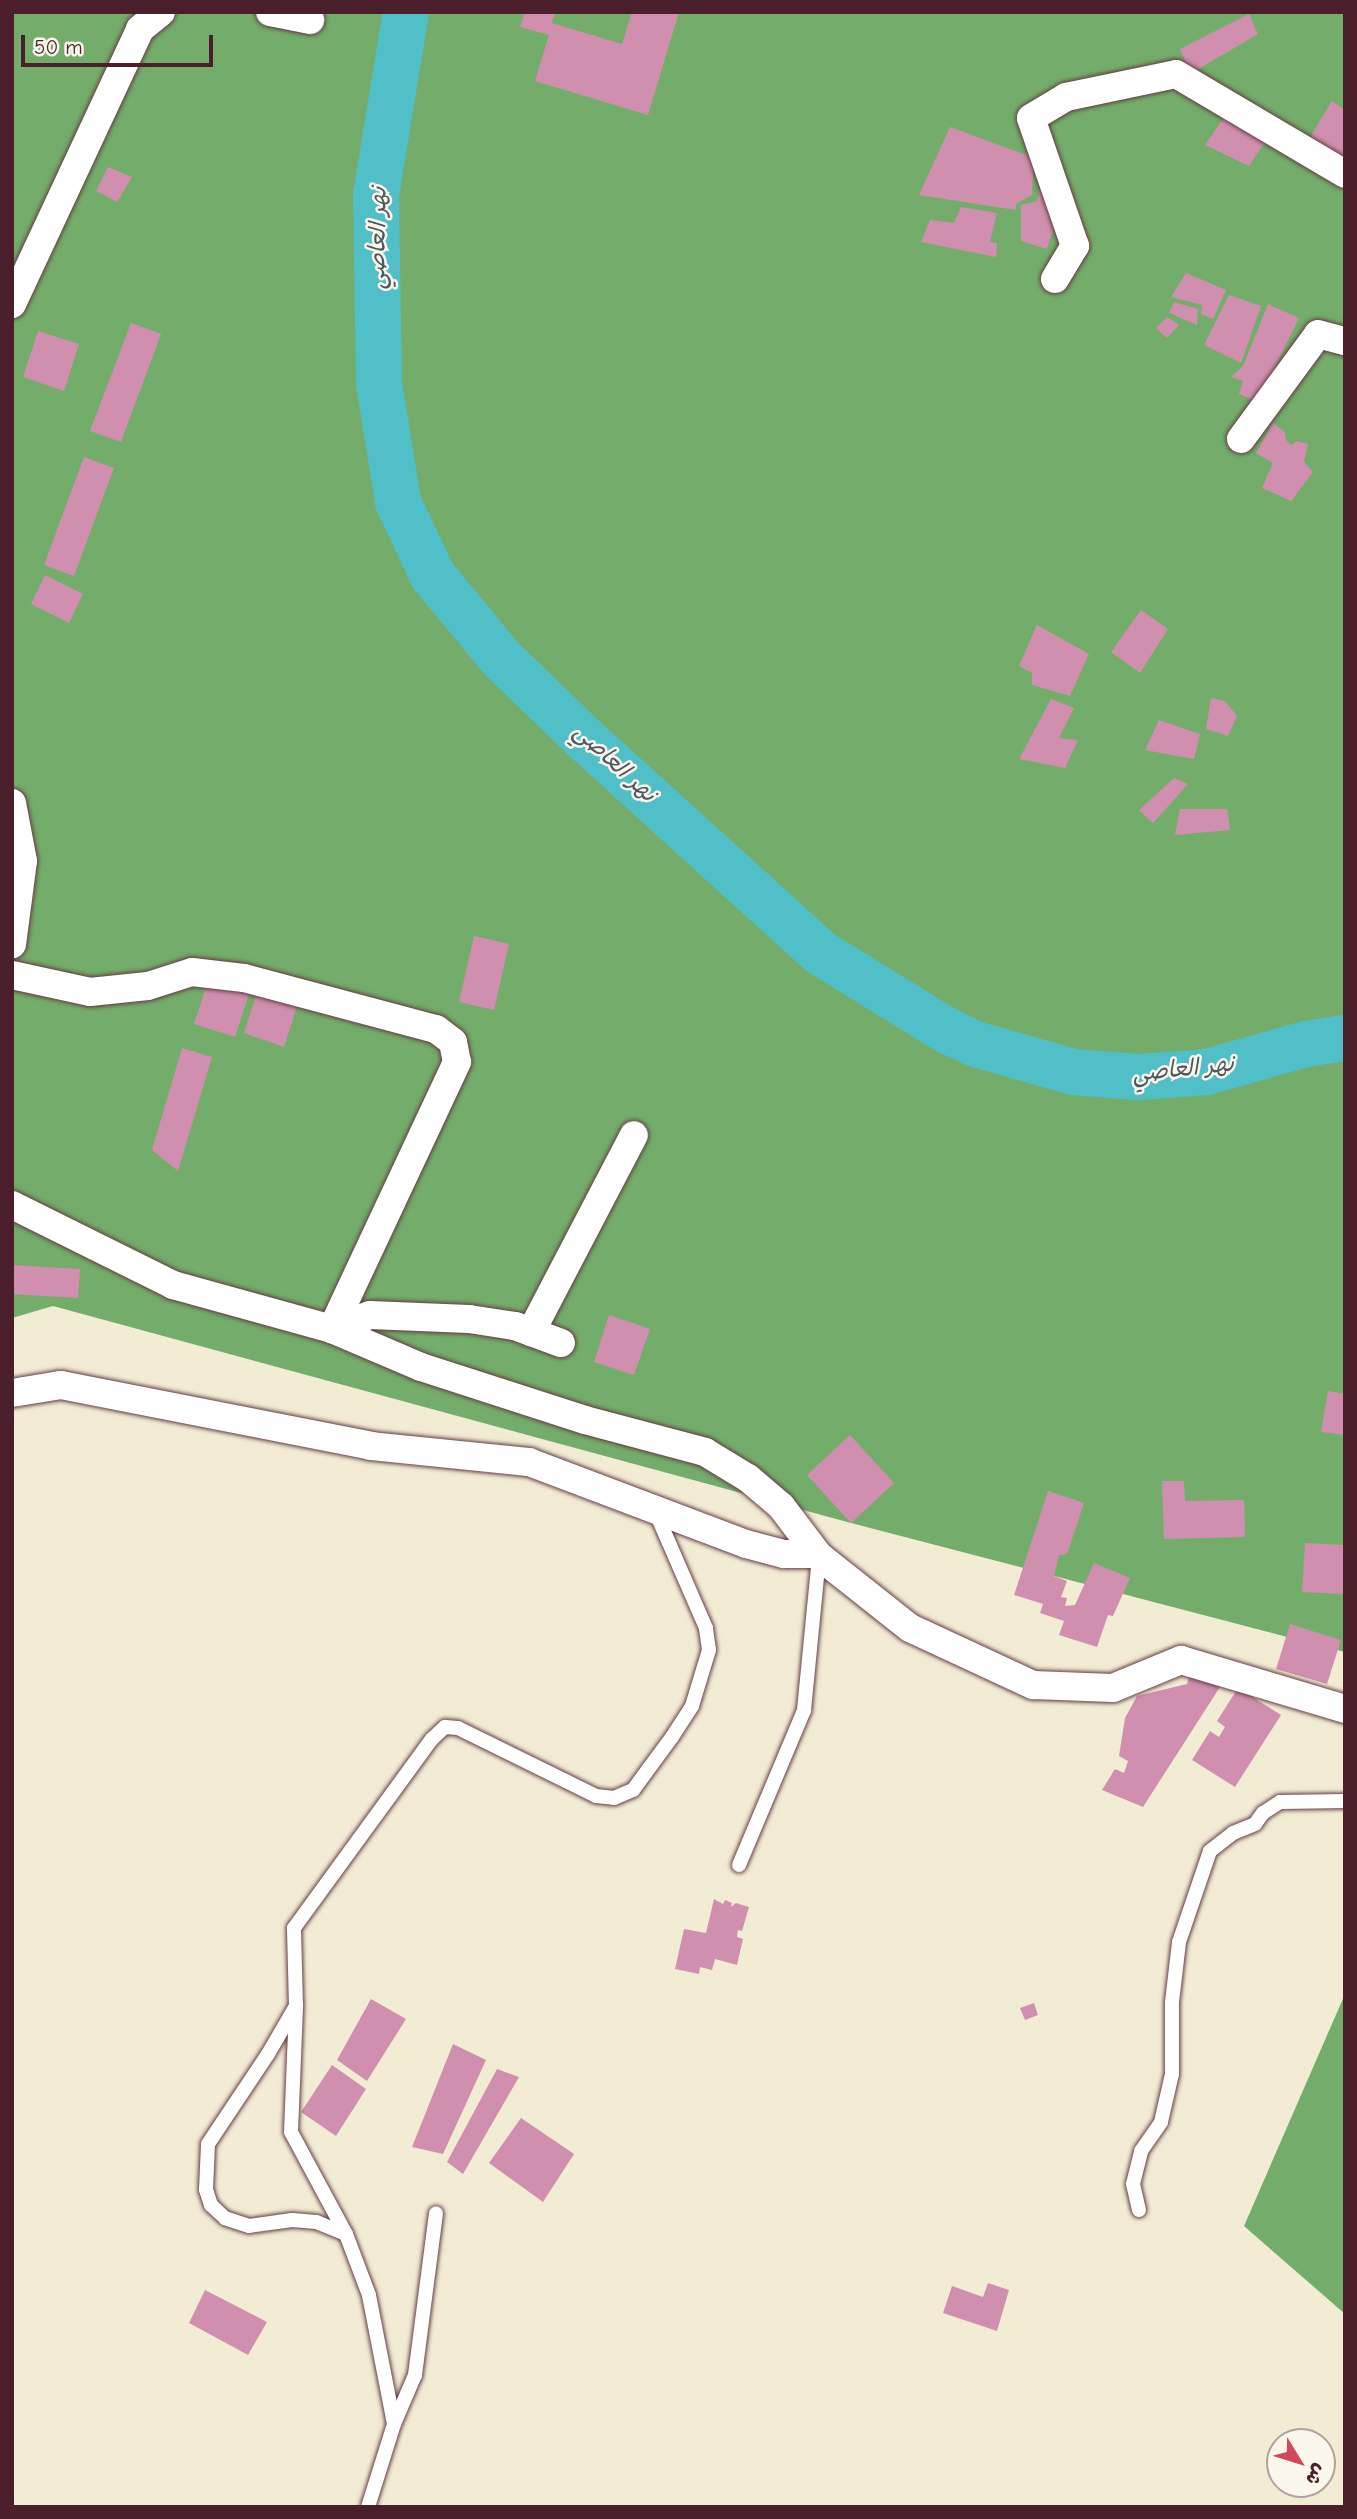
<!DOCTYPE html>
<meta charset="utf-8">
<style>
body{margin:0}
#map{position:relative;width:1357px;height:2519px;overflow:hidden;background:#f3ecd5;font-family:"Comic Neue","Playpen Sans Arabic",sans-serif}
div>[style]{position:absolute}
.forest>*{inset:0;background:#74ad6b}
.river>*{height:46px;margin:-23px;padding:0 23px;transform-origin:23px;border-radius:23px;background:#51bfc7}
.building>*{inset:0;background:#d08fae}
.roads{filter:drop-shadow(0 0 2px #633e44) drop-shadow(0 0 2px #633e44)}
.lane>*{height:14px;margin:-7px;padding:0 7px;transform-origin:7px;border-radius:7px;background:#fff}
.street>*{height:28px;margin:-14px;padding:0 14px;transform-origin:14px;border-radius:14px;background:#fff}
span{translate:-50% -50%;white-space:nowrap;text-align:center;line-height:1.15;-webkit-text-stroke:5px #fbf7ec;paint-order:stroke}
.water-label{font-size:23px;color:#4c5762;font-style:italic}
.frame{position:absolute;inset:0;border:14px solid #4a1f2b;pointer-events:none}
.north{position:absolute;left:1266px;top:2428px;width:70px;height:70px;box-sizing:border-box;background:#fbf7ec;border:2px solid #b4a19f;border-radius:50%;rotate:128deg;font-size:19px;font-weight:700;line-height:28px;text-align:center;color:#4a1f2b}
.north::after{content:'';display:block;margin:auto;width:24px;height:32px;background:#d1495b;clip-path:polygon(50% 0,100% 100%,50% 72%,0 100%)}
.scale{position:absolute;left:21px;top:35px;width:192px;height:32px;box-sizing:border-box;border:4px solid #4a1f2b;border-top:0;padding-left:9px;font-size:21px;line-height:24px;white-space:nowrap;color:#4a1f2b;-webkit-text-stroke:5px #fbf7ec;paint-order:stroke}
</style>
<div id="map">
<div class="forest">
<i style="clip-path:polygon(12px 12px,1345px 12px,1345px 1652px,851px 1523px,53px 1306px,12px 1318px)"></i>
<i style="clip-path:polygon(1345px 1994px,1345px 2314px,1244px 2226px)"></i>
</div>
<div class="river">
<i style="left:406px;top:12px;width:185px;rotate:99.3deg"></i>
<i style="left:376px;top:195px;width:188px;rotate:89.1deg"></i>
<i style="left:379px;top:383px;width:121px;rotate:80.9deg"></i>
<i style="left:398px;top:502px;width:82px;rotate:64.7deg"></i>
<i style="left:433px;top:576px;width:108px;rotate:50.3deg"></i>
<i style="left:502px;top:659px;width:117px;rotate:44deg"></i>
<i style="left:586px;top:740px;width:317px;rotate:42.2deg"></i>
<i style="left:821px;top:953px;width:145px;rotate:31.7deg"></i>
<i style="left:944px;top:1029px;width:34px;rotate:26deg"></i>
<i style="left:975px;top:1044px;width:102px;rotate:15.9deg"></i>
<i style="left:1073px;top:1072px;width:65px;rotate:4.4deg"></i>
<i style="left:1138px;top:1077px;width:69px;rotate:-4.1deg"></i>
<i style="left:1207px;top:1072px;width:103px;rotate:-15.8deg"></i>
<i style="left:1306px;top:1044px;width:39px;rotate:-9deg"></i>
</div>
<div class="building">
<i style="clip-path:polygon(525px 12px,555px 12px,552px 23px,622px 44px,632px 12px,679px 12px,648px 115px,535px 81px,549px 35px,520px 27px)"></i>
<i style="clip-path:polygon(1249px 14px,1258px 34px,1190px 74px,1180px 49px)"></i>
<i style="clip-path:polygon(1332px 101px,1345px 110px,1345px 163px,1307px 142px)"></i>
<i style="clip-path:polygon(1225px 116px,1268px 137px,1249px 166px,1205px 145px)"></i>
<i style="clip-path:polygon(950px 127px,1034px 158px,1032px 195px,1016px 204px,1016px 210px,919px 195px)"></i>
<i style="clip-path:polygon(108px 167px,132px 177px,117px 202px,96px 191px)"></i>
<i style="clip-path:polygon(1042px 180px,1066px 189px,1047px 249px,1021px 241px,1021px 205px,1037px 201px)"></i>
<i style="clip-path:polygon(961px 207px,997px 213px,990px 242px,997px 243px,996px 257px,921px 242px,930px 220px,954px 223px)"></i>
<i style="clip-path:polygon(1186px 273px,1226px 290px,1213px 319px,1201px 314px,1202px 305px,1171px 297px)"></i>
<i style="clip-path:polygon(1229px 295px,1261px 306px,1241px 363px,1204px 345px)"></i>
<i style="clip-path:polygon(1174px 302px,1198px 309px,1197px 325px,1169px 313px)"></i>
<i style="clip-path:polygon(1268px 304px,1299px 318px,1258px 402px,1239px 394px,1243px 381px,1231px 377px,1243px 366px)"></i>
<i style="clip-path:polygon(1167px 317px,1179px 325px,1167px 338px,1156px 328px)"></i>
<i style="clip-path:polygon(131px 323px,161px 334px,121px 442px,90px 431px)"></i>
<i style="clip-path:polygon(38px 331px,79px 344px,64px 391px,23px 377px)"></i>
<i style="clip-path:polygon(1273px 423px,1285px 432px,1286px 440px,1291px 445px,1297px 441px,1308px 444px,1304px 462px,1313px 472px,1291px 501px,1262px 488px,1273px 463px,1256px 453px)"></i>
<i style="clip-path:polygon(84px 457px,114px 468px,74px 576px,44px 565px)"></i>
<i style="clip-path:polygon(45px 575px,83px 594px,69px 623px,31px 604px)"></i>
<i style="clip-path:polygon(1141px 610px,1168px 629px,1140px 673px,1111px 652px)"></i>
<i style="clip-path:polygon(1037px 625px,1089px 654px,1070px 696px,1032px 685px,1032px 673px,1019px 666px)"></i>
<i style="clip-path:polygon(1211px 698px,1225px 701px,1237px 716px,1228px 736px,1206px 729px)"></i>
<i style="clip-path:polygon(1051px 699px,1074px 708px,1059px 738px,1078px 740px,1065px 768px,1019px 759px)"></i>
<i style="clip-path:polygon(1159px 720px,1200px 734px,1194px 759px,1145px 750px)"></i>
<i style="clip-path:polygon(1174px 778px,1188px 784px,1153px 823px,1139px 810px)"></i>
<i style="clip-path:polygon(1180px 809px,1227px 809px,1230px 830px,1175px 835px)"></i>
<i style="clip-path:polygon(474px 936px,509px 944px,494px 1010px,459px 1002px)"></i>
<i style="clip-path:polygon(209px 978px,250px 991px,235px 1037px,194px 1024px)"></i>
<i style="clip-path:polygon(259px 987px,299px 1000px,284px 1047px,244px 1033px)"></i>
<i style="clip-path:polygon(182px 1048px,212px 1057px,178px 1171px,152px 1150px)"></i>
<i style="clip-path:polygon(12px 1265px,80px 1269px,78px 1298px,12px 1294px)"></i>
<i style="clip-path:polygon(609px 1315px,650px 1329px,634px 1375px,594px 1362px)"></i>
<i style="clip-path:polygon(1328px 1391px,1345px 1394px,1345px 1435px,1321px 1432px)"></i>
<i style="clip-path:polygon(850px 1435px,894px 1483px,851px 1523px,807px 1475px)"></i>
<i style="clip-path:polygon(1162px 1481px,1184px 1481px,1185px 1501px,1244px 1500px,1245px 1537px,1164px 1539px)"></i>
<i style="clip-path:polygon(1048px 1491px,1084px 1503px,1067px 1554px,1059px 1555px,1054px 1576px,1067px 1581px,1061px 1597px,1067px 1598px,1065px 1606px,1075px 1605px,1094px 1563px,1130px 1578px,1113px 1616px,1108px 1615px,1097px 1647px,1059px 1635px,1064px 1621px,1040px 1613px,1043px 1604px,1014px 1595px)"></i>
<i style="clip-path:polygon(1305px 1543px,1345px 1545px,1343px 1594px,1302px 1592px)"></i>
<i style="clip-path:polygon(1290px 1624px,1341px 1640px,1327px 1684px,1276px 1669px)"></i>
<i style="clip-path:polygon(1189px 1677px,1220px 1687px,1143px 1807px,1102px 1790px,1115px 1769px,1124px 1773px,1128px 1761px,1119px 1756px,1125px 1718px,1137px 1696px,1187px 1684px)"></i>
<i style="clip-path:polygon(1238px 1688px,1281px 1715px,1235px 1787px,1192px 1760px,1210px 1731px,1219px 1737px,1225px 1727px,1217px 1721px)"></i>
<i style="clip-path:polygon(714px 1899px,723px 1904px,725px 1900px,732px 1903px,731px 1907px,736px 1903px,749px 1907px,742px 1931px,738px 1930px,737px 1937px,743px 1939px,737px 1965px,715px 1959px,712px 1970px,700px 1967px,699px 1974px,675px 1969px,684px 1929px,706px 1933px)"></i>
<i style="clip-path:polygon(371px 1999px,406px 2019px,367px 2081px,337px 2060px)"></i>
<i style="clip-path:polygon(1034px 2003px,1038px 2015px,1025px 2020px,1020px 2008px)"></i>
<i style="clip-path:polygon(453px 2044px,486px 2060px,443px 2154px,412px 2147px)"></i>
<i style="clip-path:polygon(332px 2065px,366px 2089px,336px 2136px,301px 2112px)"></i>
<i style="clip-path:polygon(497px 2069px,519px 2077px,463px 2174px,447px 2162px)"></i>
<i style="clip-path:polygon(521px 2118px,574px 2154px,543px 2202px,489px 2163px)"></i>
<i style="clip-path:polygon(988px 2283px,1009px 2290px,997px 2331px,943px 2313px,952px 2286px,983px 2297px)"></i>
<i style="clip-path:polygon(205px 2290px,267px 2322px,248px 2355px,189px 2323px)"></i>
</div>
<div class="roads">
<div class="lane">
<i style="left:739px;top:1865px;width:168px;rotate:-67.2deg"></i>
<i style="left:804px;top:1710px;width:155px;rotate:-84.4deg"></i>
<i style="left:296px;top:2007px;width:125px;rotate:92.3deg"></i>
<i style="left:291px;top:2132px;width:116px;rotate:61.7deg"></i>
<i style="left:1139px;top:2210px;width:27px;rotate:-103deg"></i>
<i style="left:1133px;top:2184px;width:34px;rotate:-76deg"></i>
<i style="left:1141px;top:2151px;width:35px;rotate:-55deg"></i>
<i style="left:1161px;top:2122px;width:49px;rotate:-77.1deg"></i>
<i style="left:1172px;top:2074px;width:72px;rotate:-90deg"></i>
<i style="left:1172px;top:2002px;width:60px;rotate:-83.3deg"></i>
<i style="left:1179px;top:1942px;width:96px;rotate:-71.2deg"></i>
<i style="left:1210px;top:1851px;width:29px;rotate:-38deg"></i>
<i style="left:1233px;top:1833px;width:24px;rotate:-22deg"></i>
<i style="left:1255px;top:1824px;width:14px;rotate:-54deg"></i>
<i style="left:1263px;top:1813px;width:20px;rotate:-33deg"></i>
<i style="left:1280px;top:1802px;width:65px;rotate:-0.9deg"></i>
<i style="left:394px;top:2424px;width:131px;rotate:-101deg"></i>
<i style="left:369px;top:2295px;width:65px;rotate:-110.7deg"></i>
<i style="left:346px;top:2234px;width:32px;rotate:-158deg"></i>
<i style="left:316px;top:2222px;width:24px;rotate:-175deg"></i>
<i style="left:292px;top:2220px;width:43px;rotate:172.1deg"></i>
<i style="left:249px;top:2226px;width:25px;rotate:-162deg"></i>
<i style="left:225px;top:2218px;width:19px;rotate:-137deg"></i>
<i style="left:211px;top:2205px;width:16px;rotate:-108deg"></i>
<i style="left:206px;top:2190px;width:46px;rotate:-87.5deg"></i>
<i style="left:208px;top:2144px;width:108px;rotate:-56.3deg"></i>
<i style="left:268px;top:2054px;width:56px;rotate:-59.7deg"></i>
<i style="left:296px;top:2006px;width:78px;rotate:-91.5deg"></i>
<i style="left:294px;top:1928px;width:234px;rotate:-53.9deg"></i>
<i style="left:432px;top:1739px;width:18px;rotate:-43deg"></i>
<i style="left:445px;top:1727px;width:13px;rotate:4deg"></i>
<i style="left:458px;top:1728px;width:154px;rotate:26.2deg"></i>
<i style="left:596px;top:1796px;width:18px;rotate:6deg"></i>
<i style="left:614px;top:1798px;width:21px;rotate:-23deg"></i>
<i style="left:633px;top:1790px;width:66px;rotate:-53.7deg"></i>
<i style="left:672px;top:1737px;width:37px;rotate:-57deg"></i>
<i style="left:692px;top:1706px;width:59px;rotate:-73.1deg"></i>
<i style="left:709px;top:1650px;width:22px;rotate:-98deg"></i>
<i style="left:706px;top:1628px;width:125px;rotate:-113.5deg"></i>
<i style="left:368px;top:2507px;width:87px;rotate:-72.6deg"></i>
<i style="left:394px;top:2424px;width:53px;rotate:-66.8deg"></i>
<i style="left:415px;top:2375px;width:163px;rotate:-82.6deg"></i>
</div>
<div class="street">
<i style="left:270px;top:12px;width:41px;rotate:11.3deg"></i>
<i style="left:1055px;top:279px;width:39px;rotate:-59deg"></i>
<i style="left:1075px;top:246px;width:135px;rotate:-109deg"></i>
<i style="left:1031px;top:118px;width:41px;rotate:-31deg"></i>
<i style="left:1066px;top:97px;width:112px;rotate:-11.8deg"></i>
<i style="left:1176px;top:74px;width:196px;rotate:30.6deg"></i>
<i style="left:12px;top:304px;width:303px;rotate:-65deg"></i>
<i style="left:140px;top:29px;width:27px;rotate:-39deg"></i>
<i style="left:1241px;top:439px;width:130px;rotate:-53.7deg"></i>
<i style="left:1318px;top:334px;width:28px;rotate:15deg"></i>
<i style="left:12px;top:803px;width:59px;rotate:79.3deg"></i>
<i style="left:23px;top:861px;width:84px;rotate:97.5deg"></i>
<i style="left:12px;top:975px;width:80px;rotate:12.3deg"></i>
<i style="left:90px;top:992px;width:58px;rotate:-5.9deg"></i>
<i style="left:148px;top:986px;width:46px;rotate:-17.7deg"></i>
<i style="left:192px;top:972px;width:52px;rotate:6.6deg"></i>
<i style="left:244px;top:978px;width:199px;rotate:14.9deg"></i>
<i style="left:436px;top:1029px;width:21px;rotate:37deg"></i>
<i style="left:453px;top:1042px;width:20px;rotate:79deg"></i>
<i style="left:457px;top:1062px;width:295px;rotate:115.1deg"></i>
<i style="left:12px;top:1205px;width:180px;rotate:26.4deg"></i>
<i style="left:173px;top:1285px;width:165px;rotate:15.5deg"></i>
<i style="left:332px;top:1329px;width:97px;rotate:23.1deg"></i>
<i style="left:421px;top:1367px;width:172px;rotate:17.9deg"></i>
<i style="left:585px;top:1420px;width:124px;rotate:14.9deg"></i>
<i style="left:705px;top:1452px;width:50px;rotate:31.2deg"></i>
<i style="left:748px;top:1478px;width:43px;rotate:40.3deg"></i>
<i style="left:781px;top:1506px;width:63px;rotate:52.8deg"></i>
<i style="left:819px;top:1556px;width:116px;rotate:38.4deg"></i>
<i style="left:910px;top:1628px;width:136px;rotate:24.9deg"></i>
<i style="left:1033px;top:1685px;width:80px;rotate:2.1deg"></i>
<i style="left:1113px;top:1688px;width:74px;rotate:-22.4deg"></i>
<i style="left:1181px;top:1660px;width:171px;rotate:16.6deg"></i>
<i style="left:332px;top:1329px;width:40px;rotate:-20.2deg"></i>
<i style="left:370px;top:1315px;width:99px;rotate:2.3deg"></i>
<i style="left:469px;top:1319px;width:47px;rotate:8.7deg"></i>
<i style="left:515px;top:1326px;width:49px;rotate:20.3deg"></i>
<i style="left:531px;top:1332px;width:222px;rotate:-62.4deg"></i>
<i style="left:12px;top:1393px;width:50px;rotate:-9.3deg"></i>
<i style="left:61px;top:1385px;width:316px;rotate:11.1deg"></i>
<i style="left:371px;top:1446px;width:159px;rotate:5.8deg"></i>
<i style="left:529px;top:1462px;width:232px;rotate:20.7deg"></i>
<i style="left:746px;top:1544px;width:39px;rotate:15deg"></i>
<i style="left:784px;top:1554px;width:33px"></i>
</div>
</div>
<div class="water-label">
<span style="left:378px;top:238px;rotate:-89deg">نهر العاصي</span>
<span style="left:615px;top:763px;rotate:43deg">نهر العاصي</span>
<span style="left:1183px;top:1069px;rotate:-6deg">نهر العاصي</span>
</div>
<div class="frame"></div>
<div class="north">ش</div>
<div class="scale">50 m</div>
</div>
